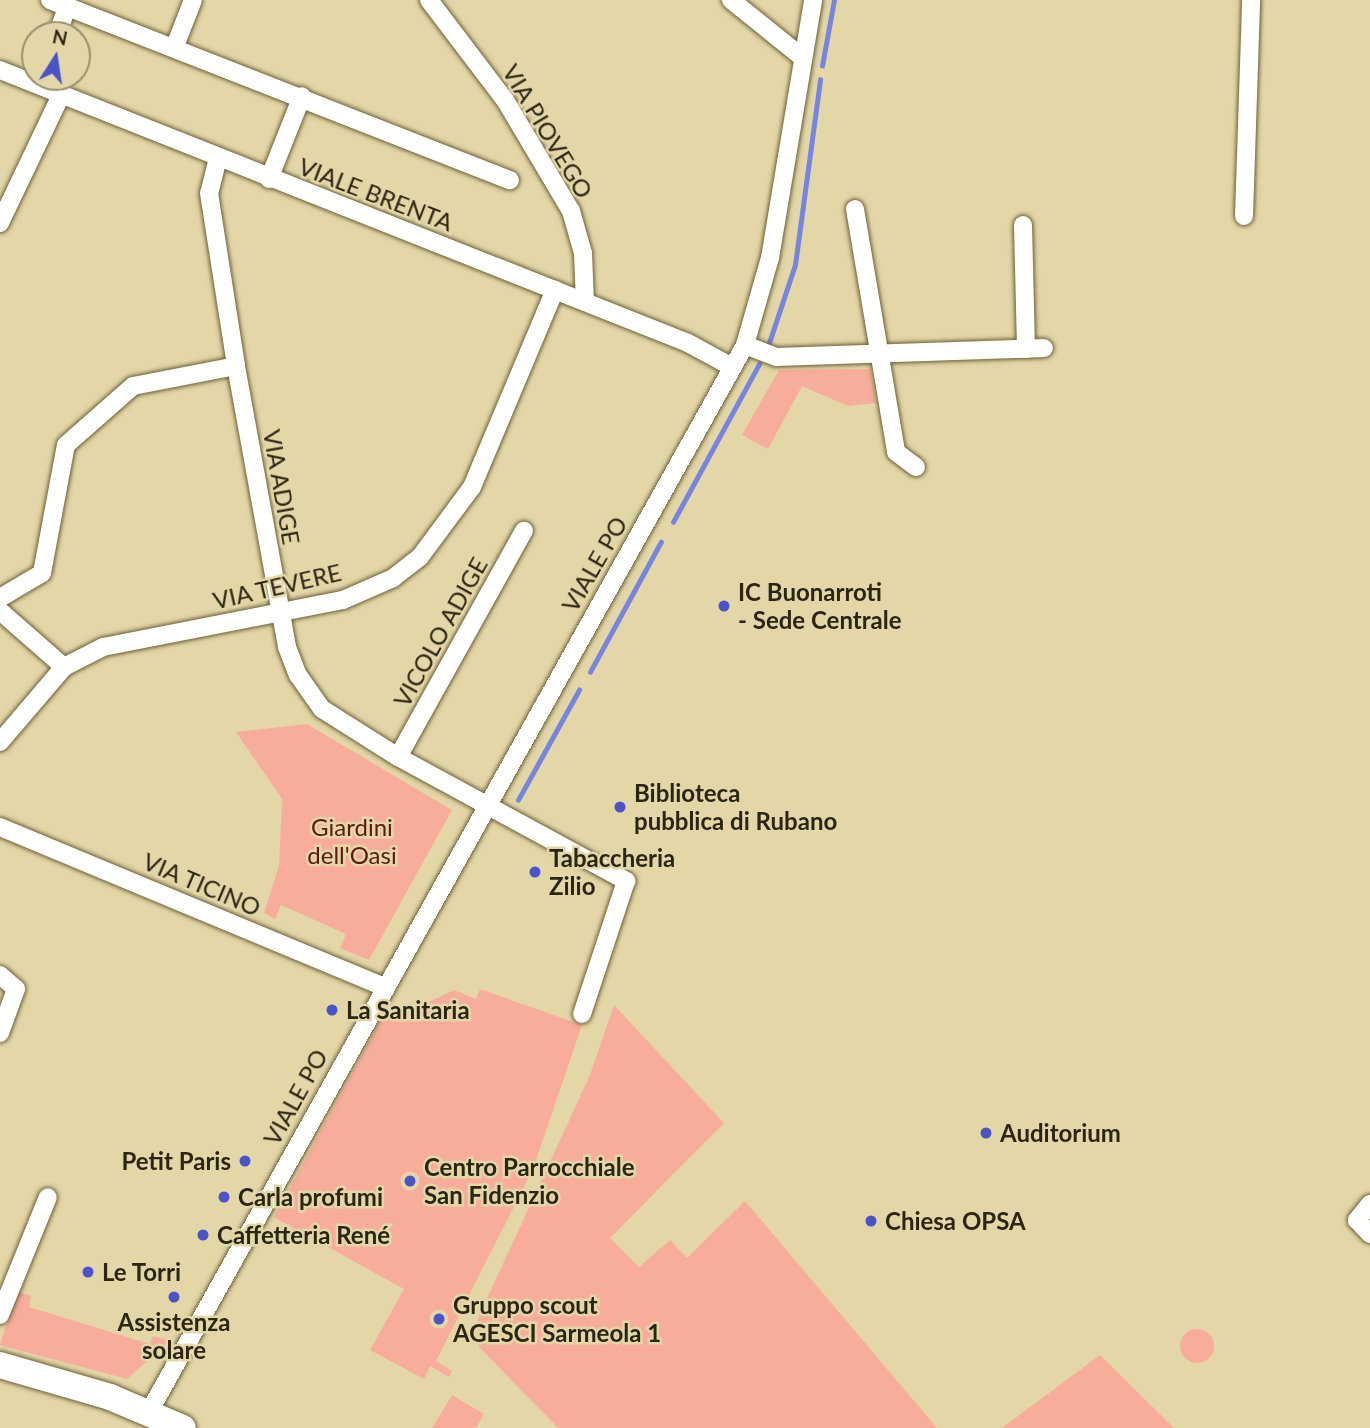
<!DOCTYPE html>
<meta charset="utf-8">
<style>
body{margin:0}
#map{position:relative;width:1370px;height:1428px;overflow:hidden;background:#e3d6a7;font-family:Lato,sans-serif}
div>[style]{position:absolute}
.green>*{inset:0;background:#f8ad9b}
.round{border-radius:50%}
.stream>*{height:4.5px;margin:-2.25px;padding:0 2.25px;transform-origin:2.25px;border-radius:2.25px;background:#7685de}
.roads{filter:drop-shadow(0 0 2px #6c6035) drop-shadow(0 0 2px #6c6035)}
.minor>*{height:18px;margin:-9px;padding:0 9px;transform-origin:9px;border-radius:9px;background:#fff}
.primary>*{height:26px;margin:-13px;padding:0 13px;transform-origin:13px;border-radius:13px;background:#fff}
.dots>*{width:19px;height:19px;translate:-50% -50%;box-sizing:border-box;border:4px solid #e3d6a7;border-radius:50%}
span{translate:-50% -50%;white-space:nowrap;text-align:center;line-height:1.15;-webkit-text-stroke:5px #e3d6a7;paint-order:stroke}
.street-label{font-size:24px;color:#2b2614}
.poi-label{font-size:24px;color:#2b2614;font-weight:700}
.left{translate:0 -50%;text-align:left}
.right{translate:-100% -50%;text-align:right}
.park-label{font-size:24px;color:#5b1a0b}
.north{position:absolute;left:21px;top:21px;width:70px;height:70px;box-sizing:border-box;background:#e3d6a7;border:2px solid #99906c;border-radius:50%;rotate:12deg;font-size:19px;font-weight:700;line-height:28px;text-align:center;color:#2b2614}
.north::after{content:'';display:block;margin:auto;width:24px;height:32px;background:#4a54c9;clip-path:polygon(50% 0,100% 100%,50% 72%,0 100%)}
</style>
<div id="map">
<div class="green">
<i style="clip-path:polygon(870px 369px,876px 403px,848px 406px,802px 386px,768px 449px,742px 435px,779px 370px)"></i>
<i style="clip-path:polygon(307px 724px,452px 810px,369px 960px,340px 948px,346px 934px,281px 905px,275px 919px,264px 913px,279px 866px,282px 799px,236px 732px)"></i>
<i style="clip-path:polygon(480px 989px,582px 1025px,533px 1169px,436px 1361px,452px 1371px,449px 1377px,430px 1366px,424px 1379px,370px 1350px,404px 1289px,274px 1217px,387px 1009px,411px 1010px,454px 990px,476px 999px)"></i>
<i style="clip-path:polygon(614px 1005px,724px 1123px,610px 1238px,639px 1267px,670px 1240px,687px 1258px,745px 1201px,937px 1428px,558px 1428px,479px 1347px,478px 1318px,590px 1075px)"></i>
<i style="clip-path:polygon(16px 1291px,31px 1296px,29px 1307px,150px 1344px,153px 1336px,170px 1341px,127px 1379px,0 1345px)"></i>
<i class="round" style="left:1180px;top:1329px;width:34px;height:34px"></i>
<i style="clip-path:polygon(1100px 1355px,1174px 1428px,1002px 1428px)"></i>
<i style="clip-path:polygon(452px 1395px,484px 1414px,476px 1428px,432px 1428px)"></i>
</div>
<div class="stream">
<i style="left:822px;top:66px;width:67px;rotate:-79.7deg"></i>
<i style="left:768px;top:346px;width:85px;rotate:-71.6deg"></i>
<i style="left:795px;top:265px;width:187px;rotate:-82.3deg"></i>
<i style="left:673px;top:522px;width:180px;rotate:-61.4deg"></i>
<i style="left:590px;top:672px;width:148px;rotate:-61.4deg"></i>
<i style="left:518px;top:800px;width:126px;rotate:-61deg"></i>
</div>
<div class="roads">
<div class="minor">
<i style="left:50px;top:0;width:494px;rotate:21.4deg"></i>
<i style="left:429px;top:0;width:126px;rotate:52.8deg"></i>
<i style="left:505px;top:100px;width:129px;rotate:59.3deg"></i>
<i style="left:571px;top:211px;width:44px;rotate:74.1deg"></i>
<i style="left:583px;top:253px;width:49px;rotate:87.7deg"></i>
<i style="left:731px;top:0;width:91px;rotate:38.8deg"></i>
<i style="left:57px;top:35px;width:30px;rotate:-70deg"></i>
<i style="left:175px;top:46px;width:49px;rotate:-68.6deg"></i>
<i style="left:0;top:70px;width:740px;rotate:21.64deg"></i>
<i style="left:688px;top:343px;width:50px;rotate:28.6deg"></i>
<i style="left:218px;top:158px;width:36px;rotate:104deg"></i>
<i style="left:209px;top:193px;width:175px;rotate:81.1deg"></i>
<i style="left:236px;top:366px;width:286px;rotate:79.7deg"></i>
<i style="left:287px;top:647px;width:30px;rotate:69deg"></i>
<i style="left:298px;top:675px;width:42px;rotate:54.8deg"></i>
<i style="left:322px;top:709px;width:90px;rotate:32.3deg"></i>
<i style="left:398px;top:757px;width:260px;rotate:28.5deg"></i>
<i style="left:626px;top:881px;width:140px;rotate:108.3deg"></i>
<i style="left:269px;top:179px;width:89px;rotate:-68.3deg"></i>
<i style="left:855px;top:209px;width:246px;rotate:80.4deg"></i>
<i style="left:896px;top:452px;width:25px;rotate:37deg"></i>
<i style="left:1244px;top:216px;width:216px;rotate:-88.1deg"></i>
<i style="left:0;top:223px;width:142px;rotate:-64.5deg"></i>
<i style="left:1023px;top:225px;width:124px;rotate:88.6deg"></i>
<i style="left:745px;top:345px;width:34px;rotate:21deg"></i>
<i style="left:777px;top:357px;width:267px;rotate:-1.9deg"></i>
<i style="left:0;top:598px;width:49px;rotate:-30.8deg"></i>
<i style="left:42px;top:573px;width:130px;rotate:-79.4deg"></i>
<i style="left:66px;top:445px;width:89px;rotate:-41.4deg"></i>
<i style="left:133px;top:386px;width:105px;rotate:-11deg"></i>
<i style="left:0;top:611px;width:85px;rotate:41.2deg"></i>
<i style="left:0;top:742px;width:99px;rotate:-49.5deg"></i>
<i style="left:64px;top:667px;width:44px;rotate:-27.1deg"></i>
<i style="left:103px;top:647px;width:245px;rotate:-11.1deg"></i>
<i style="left:343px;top:600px;width:55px;rotate:-23.7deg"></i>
<i style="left:393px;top:578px;width:34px;rotate:-38deg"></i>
<i style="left:420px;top:557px;width:87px;rotate:-53.4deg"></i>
<i style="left:472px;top:487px;width:214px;rotate:-67.2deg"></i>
<i style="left:398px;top:757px;width:259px;rotate:-60.9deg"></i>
<i style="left:0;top:827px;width:416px;rotate:22.6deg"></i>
<i style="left:0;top:975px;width:21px;rotate:41deg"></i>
<i style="left:16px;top:989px;width:47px;rotate:110deg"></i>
<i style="left:1370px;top:1204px;width:21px;rotate:129deg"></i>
<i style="left:1357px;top:1220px;width:19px;rotate:47deg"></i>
<i style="left:0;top:1315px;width:127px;rotate:-67.9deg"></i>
<i style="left:149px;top:1412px;width:1222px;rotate:-60.81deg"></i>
<i style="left:745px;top:345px;width:91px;rotate:-74deg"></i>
<i style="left:770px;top:258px;width:262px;rotate:-80.5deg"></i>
</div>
<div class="primary">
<i style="left:0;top:1365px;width:115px;rotate:16.2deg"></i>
<i style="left:110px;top:1397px;width:79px;rotate:23deg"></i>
</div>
</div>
<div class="dots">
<i style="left:724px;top:606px;background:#4a54c9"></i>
<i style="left:620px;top:807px;background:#4a54c9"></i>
<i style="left:535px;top:872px;background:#4a54c9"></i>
<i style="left:332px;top:1010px;background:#4a54c9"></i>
<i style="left:986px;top:1133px;background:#4a54c9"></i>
<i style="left:245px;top:1161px;background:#4a54c9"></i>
<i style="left:410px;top:1181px;background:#4a54c9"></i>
<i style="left:224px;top:1197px;background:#4a54c9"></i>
<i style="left:871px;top:1221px;background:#4a54c9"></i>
<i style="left:203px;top:1235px;background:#4a54c9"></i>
<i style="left:88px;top:1272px;background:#4a54c9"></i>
<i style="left:174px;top:1297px;background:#4a54c9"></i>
<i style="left:439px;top:1319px;background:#4a54c9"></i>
</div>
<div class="street-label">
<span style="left:548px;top:131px;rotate:59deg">VIA PIOVEGO</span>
<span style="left:376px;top:194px;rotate:21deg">VIALE BRENTA</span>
<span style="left:282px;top:487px;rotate:80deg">VIA ADIGE</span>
<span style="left:594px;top:564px;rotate:-60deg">VIALE PO</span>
<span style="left:277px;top:586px;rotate:-13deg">VIA TEVERE</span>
<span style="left:440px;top:632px;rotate:-61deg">VICOLO ADIGE</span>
<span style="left:202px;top:884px;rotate:23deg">VIA TICINO</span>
<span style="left:295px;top:1097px;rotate:-61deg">VIALE PO</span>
</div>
<div class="poi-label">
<span class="left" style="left:738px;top:606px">IC Buonarroti<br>- Sede Centrale</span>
<span class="left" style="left:634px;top:807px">Biblioteca<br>pubblica di Rubano</span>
<span class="left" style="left:549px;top:872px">Tabaccheria<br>Zilio</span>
<span class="left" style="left:346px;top:1010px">La Sanitaria</span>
<span class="left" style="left:1000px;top:1133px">Auditorium</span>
<span class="right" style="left:231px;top:1161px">Petit Paris</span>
<span class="left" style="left:424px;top:1181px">Centro Parrocchiale<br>San Fidenzio</span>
<span class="left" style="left:238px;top:1197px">Carla profumi</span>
<span class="left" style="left:885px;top:1221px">Chiesa OPSA</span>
<span class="left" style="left:217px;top:1235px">Caffetteria René</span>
<span class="left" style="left:102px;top:1272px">Le Torri</span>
<span class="left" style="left:453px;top:1319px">Gruppo scout<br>AGESCI Sarmeola 1</span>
<span style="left:174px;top:1336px">Assistenza<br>solare</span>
</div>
<div class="park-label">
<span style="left:352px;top:841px">Giardini<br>dell'Oasi</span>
</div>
<div class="north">N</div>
</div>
